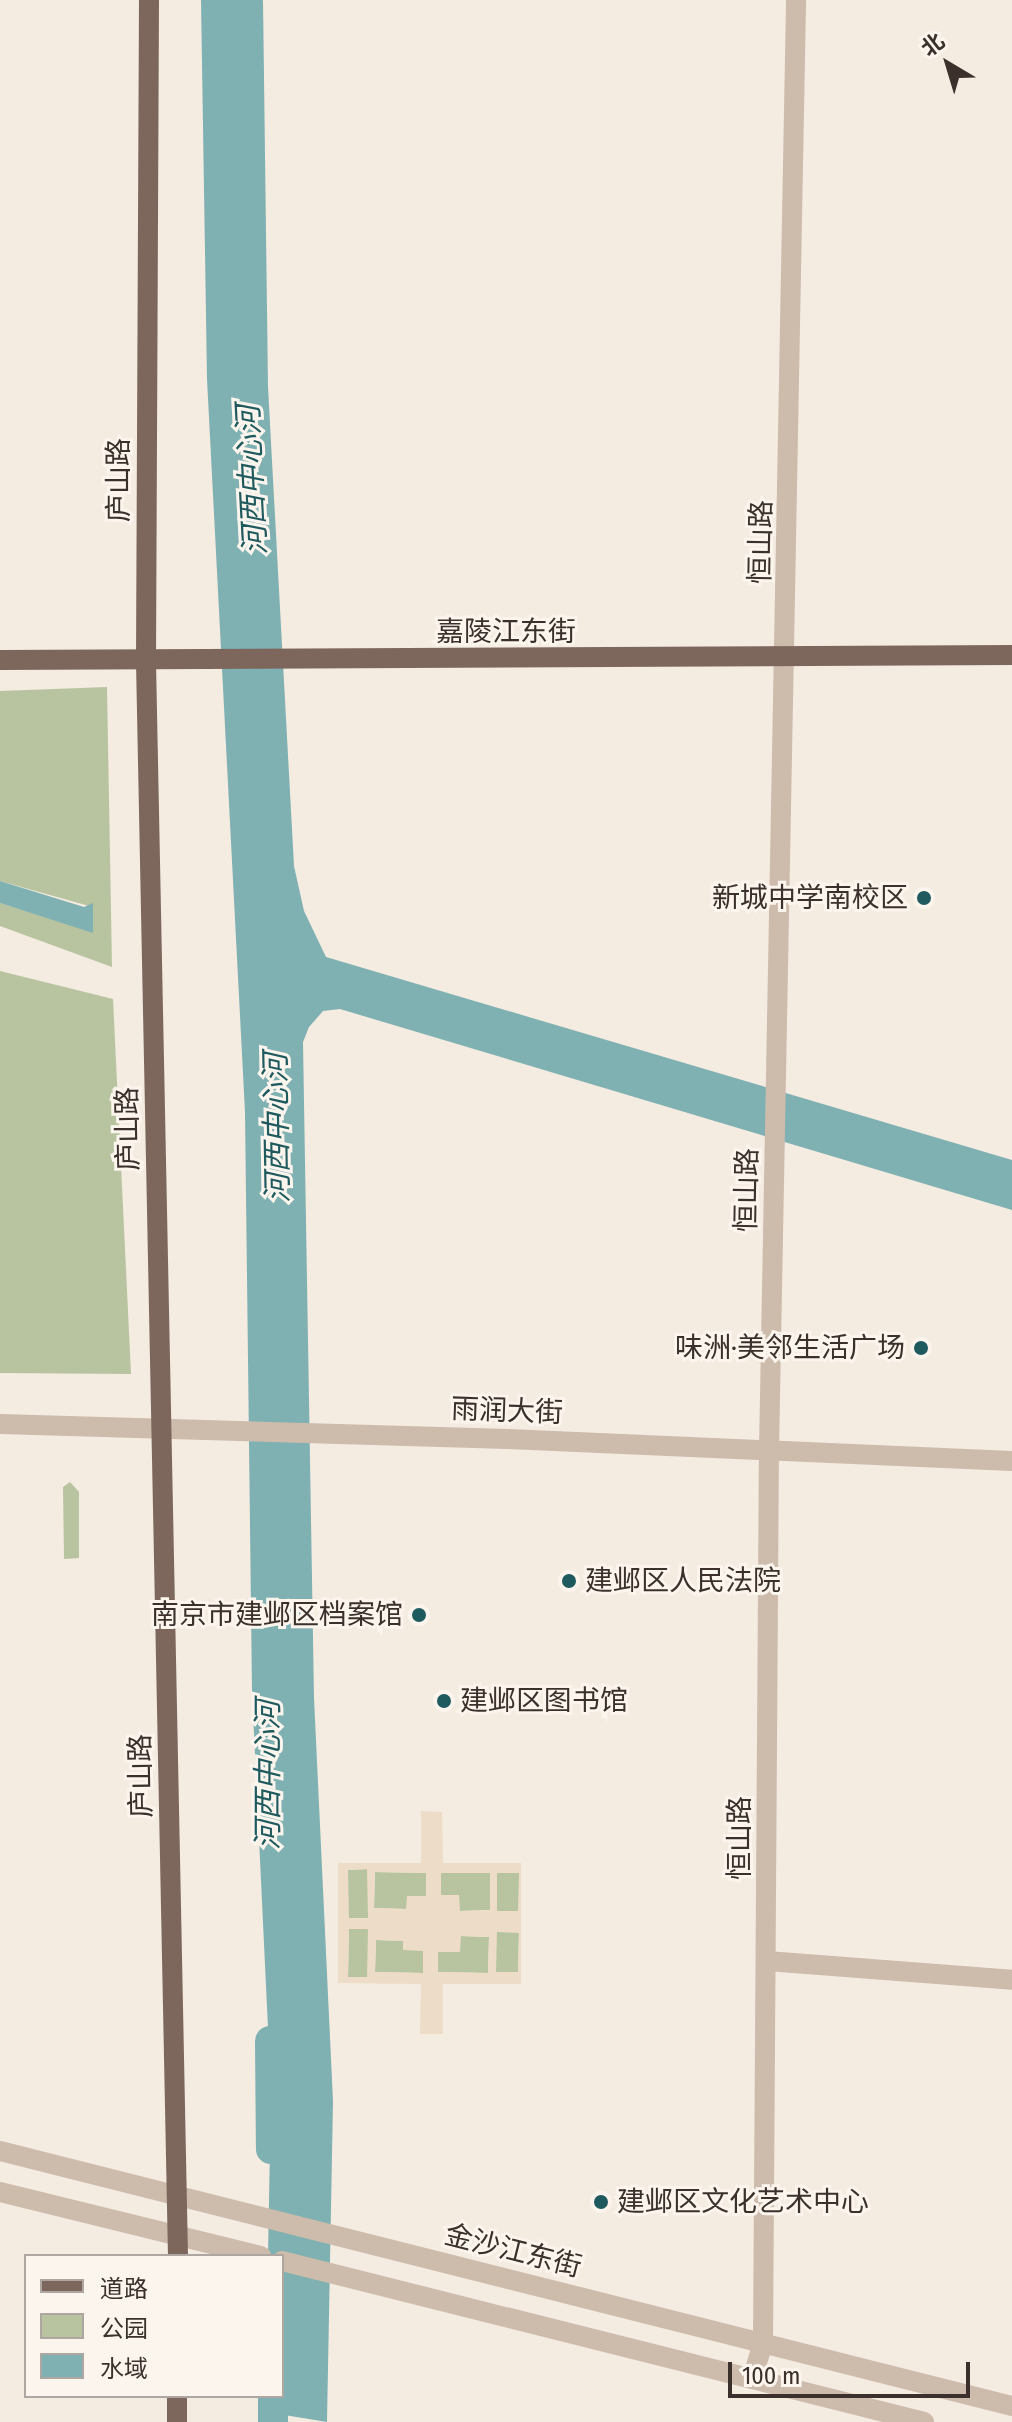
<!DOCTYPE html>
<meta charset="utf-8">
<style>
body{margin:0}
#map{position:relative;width:1012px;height:2422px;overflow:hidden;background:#f4ebe1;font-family:"Fira Sans Condensed","Noto Sans SC",sans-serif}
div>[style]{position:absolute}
.green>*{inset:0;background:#b8c4a0}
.plaza>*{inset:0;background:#ecdcc8}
.water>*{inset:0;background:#7fb0b2}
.river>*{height:30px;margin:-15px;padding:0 15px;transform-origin:15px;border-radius:15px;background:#7fb0b2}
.minor>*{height:20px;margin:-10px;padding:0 10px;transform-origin:10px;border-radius:10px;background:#cdbbac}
.major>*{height:20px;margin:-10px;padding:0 10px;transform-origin:10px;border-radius:10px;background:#7d675c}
.dots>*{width:22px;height:22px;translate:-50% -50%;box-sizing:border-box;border:4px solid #fbf5ee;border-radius:50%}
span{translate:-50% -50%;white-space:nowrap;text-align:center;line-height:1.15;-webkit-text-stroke:6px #fbf5ee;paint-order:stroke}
.street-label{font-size:28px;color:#3b302b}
.poi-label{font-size:28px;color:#3b302b}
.right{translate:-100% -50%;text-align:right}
.left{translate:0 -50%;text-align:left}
.water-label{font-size:30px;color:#1f5a5e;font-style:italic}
.legend{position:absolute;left:24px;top:2254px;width:260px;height:144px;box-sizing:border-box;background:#fbf5ee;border:2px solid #aea6a0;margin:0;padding:10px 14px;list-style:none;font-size:24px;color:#3b302b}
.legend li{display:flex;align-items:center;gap:16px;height:40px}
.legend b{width:40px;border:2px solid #aea6a0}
.north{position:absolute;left:908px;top:24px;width:80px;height:80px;-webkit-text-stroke:6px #fbf5ee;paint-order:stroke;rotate:322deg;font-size:22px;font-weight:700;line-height:32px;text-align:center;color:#3b302b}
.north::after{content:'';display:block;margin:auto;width:28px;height:36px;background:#3b302b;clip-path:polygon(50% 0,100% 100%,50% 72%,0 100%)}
.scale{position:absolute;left:728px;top:2362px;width:242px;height:36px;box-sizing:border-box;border:4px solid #3b302b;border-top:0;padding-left:10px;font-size:24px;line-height:28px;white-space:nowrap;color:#3b302b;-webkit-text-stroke:6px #fbf5ee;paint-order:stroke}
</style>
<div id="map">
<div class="green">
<i style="clip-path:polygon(107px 687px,112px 967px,0 926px,0 903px,93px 932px,89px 906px,0 881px,0 691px)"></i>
<i style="clip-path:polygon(0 971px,113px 999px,131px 1374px,0 1373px)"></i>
<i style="clip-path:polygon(70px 1482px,79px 1492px,79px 1558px,64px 1559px,63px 1487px)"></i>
<i style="clip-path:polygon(368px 1869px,368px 1918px,348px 1918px,348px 1870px)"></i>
<i style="clip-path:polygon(375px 1872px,427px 1873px,426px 1896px,406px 1909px,374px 1908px)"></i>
<i style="clip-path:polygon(441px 1873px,490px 1873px,490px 1910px,460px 1911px,441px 1896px)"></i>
<i style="clip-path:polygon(497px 1873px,519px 1873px,519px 1911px,497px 1911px)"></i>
<i style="clip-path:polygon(349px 1928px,368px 1928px,368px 1977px,348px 1977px)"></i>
<i style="clip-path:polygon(496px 1932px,519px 1932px,518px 1972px,496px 1972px)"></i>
<i style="clip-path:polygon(460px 1936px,489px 1937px,488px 1973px,438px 1972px,438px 1952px)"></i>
<i style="clip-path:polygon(376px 1940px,403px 1941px,423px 1951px,423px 1973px,375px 1972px)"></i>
</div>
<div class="plaza">
<i style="clip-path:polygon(evenodd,421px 1811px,442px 1812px,443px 1863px,521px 1863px,521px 1984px,443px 1984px,443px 2034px,420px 2034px,421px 1984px,338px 1983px,338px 1863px,421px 1863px,421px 1811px,367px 1869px,368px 1918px,349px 1918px,348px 1870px,367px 1869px,421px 1811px,375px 1872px,426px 1873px,426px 1896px,407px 1896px,406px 1909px,374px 1908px,375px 1872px,421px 1811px,441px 1873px,490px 1873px,490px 1910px,460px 1911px,459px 1895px,441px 1895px,441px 1873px,421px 1811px,497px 1873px,519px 1873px,518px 1911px,497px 1911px,497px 1873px,421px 1811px,349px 1929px,368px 1929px,367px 1977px,348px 1977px,349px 1929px,421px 1811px,497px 1932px,519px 1933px,518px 1972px,496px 1972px,497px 1932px,421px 1811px,461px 1936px,489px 1937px,488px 1973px,438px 1972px,438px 1952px,460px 1952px,461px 1936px,421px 1811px,376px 1940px,403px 1941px,403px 1950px,423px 1951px,423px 1973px,375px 1972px,376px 1940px)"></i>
</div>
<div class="water">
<i style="clip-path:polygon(201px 0,263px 0,268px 387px,294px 866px,304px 911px,326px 957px,1012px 1160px,1012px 1210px,340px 1009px,323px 1011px,309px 1027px,303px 1042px,314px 1698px,333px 2101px,327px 2422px,266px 2412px,266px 2396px,282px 2396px,282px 2256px,268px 2256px,271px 2091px,252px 1691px,245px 1112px,207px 379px)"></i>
<i style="clip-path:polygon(0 881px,84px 907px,93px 903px,93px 933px,0 903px)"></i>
</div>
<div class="river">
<i style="left:270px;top:2041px;width:108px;rotate:89.5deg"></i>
<i style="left:273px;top:2396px;width:26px;rotate:90deg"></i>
</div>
<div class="minor">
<i style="left:0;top:1424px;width:508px;rotate:1.69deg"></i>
<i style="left:508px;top:1439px;width:504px;rotate:2.5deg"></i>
<i style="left:767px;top:1961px;width:246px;rotate:4.4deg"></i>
<i style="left:0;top:2151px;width:1044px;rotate:14.14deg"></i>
<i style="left:0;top:2192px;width:269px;rotate:13.8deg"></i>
<i style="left:282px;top:2261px;width:662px;rotate:14.08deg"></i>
<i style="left:752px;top:2379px;width:37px;rotate:-73deg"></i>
<i style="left:763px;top:2344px;width:894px;rotate:-89.62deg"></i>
<i style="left:769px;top:1450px;width:1450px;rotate:-88.93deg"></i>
</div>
<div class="major">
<i style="left:149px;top:0;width:662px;rotate:90.26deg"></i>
<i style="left:146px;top:662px;width:1594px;rotate:88.85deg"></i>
<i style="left:0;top:660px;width:1012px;rotate:-0.28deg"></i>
<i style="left:177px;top:2422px;width:26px;rotate:-90deg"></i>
</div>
<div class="dots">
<i style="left:924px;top:898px;background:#1f5a5e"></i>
<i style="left:921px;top:1348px;background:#1f5a5e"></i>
<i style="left:569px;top:1581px;background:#1f5a5e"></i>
<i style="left:419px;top:1615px;background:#1f5a5e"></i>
<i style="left:444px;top:1701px;background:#1f5a5e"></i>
<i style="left:601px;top:2202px;background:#1f5a5e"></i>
</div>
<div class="street-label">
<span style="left:119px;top:480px;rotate:-90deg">庐山路</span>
<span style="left:761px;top:542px;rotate:-89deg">恒山路</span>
<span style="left:506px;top:632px">嘉陵江东街</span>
<span style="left:128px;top:1129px;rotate:-91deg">庐山路</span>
<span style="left:747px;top:1190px;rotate:-89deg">恒山路</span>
<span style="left:507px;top:1411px;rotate:2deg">雨润大街</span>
<span style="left:141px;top:1776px;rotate:-91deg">庐山路</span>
<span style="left:740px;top:1838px;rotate:-90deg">恒山路</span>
<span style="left:513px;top:2251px;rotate:14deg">金沙江东街</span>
</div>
<div class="poi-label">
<span class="right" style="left:908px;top:898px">新城中学南校区</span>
<span class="right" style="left:905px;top:1348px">味洲·美邻生活广场</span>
<span class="left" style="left:585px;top:1581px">建邺区人民法院</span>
<span class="right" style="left:403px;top:1615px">南京市建邺区档案馆</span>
<span class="left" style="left:460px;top:1701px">建邺区图书馆</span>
<span class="left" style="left:617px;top:2202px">建邺区文化艺术中心</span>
</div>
<div class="water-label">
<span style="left:252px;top:480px;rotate:-93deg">河西中心河</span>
<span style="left:277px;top:1128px;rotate:-91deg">河西中心河</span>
<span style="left:268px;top:1775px;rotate:-90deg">河西中心河</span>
</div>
<ul class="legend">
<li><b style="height:10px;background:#7d675c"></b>道路</li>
<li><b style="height:22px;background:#b8c4a0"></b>公园</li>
<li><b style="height:22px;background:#7fb0b2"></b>水域</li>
</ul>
<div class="north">北</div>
<div class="scale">100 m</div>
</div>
